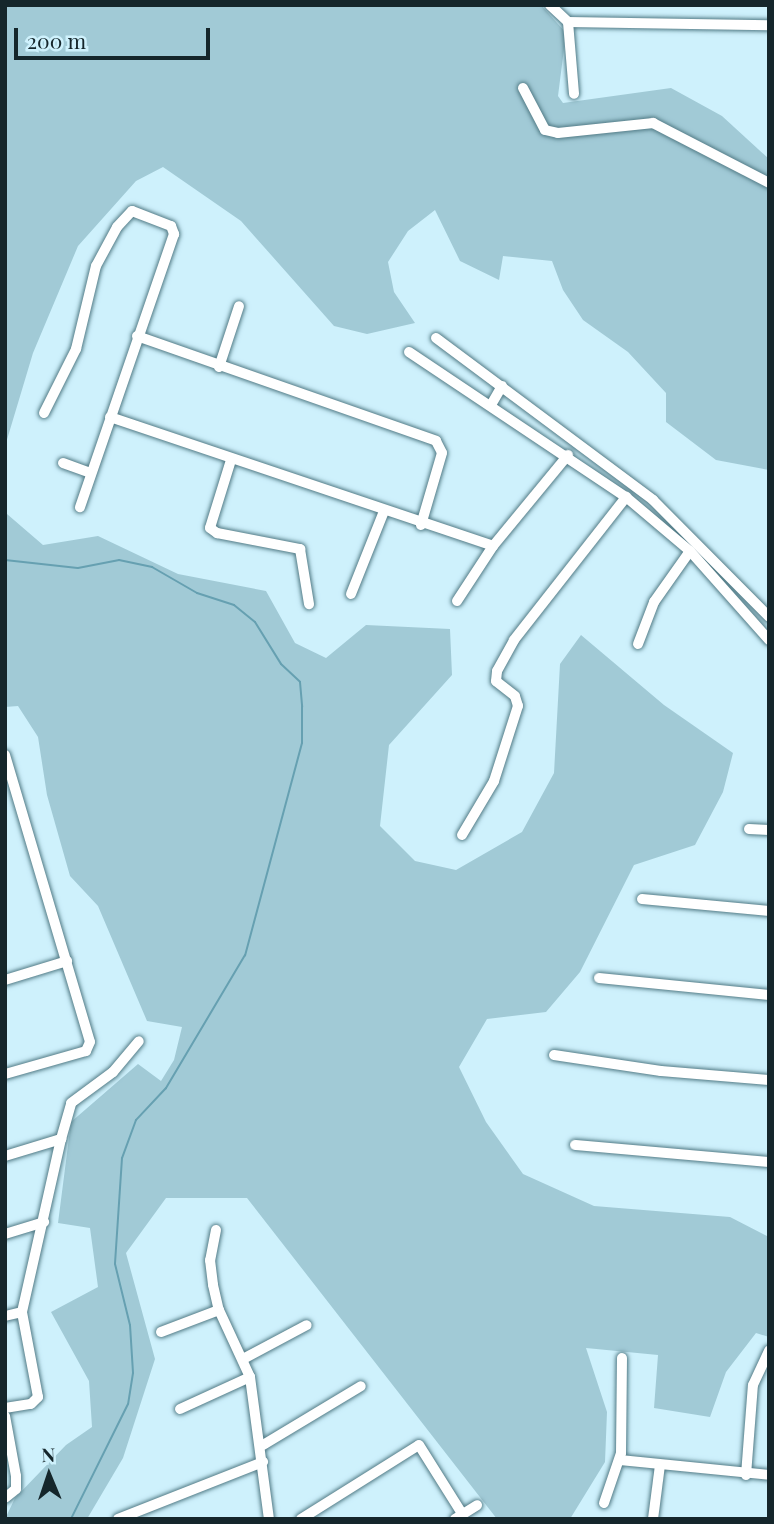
<!DOCTYPE html>
<style>
body{margin:0}
#map{position:relative;width:774px;height:1524px;overflow:hidden;background:#cef1fc;font-family:"Playfair Display",serif}
div>[style]{position:absolute}
.green>*{inset:0;background:#a1cad6}
.stream>*{height:2px;margin:-1px;padding:0 1px;transform-origin:1px;border-radius:1px;background:#66a0b1}
.roads{filter:drop-shadow(0 0 2px #527b86) drop-shadow(0 0 2px #527b86)}
.minor>*{height:10px;margin:-5px;padding:0 5px;transform-origin:5px;border-radius:5px;background:#fff}
span{translate:-50% -50%;white-space:nowrap;text-align:center;line-height:1.15;-webkit-text-stroke:5px #cef1fc;paint-order:stroke}
.frame{position:absolute;inset:0;border:7px solid #15262b;pointer-events:none}
.north{position:absolute;left:14px;top:1440px;width:70px;height:70px;-webkit-text-stroke:5px #cef1fc;paint-order:stroke;rotate:358deg;font-size:19px;font-weight:700;line-height:28px;text-align:center;color:#15262b}
.north::after{content:'';display:block;margin:auto;width:24px;height:32px;background:#15262b;clip-path:polygon(50% 0,100% 100%,50% 72%,0 100%)}
.scale{position:absolute;left:14px;top:28px;width:196px;height:32px;box-sizing:border-box;border:4px solid #15262b;border-top:0;padding-left:9px;font-size:21px;line-height:24px;white-space:nowrap;color:#15262b;-webkit-text-stroke:5px #cef1fc;paint-order:stroke}
</style>
<div id="map">
<div class="green">
<i style="clip-path:polygon(5px 5px,541px 5px,566px 33px,558px 96px,563px 103px,671px 88px,722px 116px,769px 159px,769px 470px,716px 460px,666px 422px,666px 393px,628px 352px,583px 320px,563px 290px,552px 261px,503px 256px,499px 280px,460px 261px,435px 210px,408px 231px,388px 262px,394px 292px,415px 323px,367px 334px,334px 326px,241px 221px,163px 167px,136px 181px,78px 246px,33px 353px,6px 443px,7px 514px,43px 545px,98px 536px,178px 574px,266px 591px,295px 643px,326px 658px,366px 625px,450px 629px,452px 675px,389px 745px,380px 826px,415px 861px,456px 870px,522px 832px,554px 773px,560px 664px,581px 635px,664px 705px,733px 753px,723px 792px,695px 845px,634px 865px,580px 972px,546px 1012px,487px 1019px,459px 1067px,486px 1122px,523px 1174px,594px 1206px,730px 1217px,769px 1237px,769px 1337px,756px 1333px,726px 1372px,710px 1417px,654px 1408px,658px 1355px,586px 1348px,607px 1412px,605px 1462px,570px 1519px,497px 1519px,247px 1198px,166px 1198px,126px 1253px,155px 1359px,123px 1458px,87px 1519px,5px 1519px,15px 1498px,66px 1445px,92px 1427px,89px 1381px,51px 1312px,98px 1287px,90px 1228px,58px 1223px,71px 1122px,138px 1064px,161px 1081px,174px 1060px,182px 1027px,147px 1021px,98px 906px,70px 876px,47px 795px,38px 737px,18px 706px,5px 707px)"></i>
</div>
<div class="stream">
<i style="left:5px;top:560px;width:73px;rotate:6.3deg"></i>
<i style="left:78px;top:568px;width:42px;rotate:-11deg"></i>
<i style="left:119px;top:560px;width:34px;rotate:12deg"></i>
<i style="left:152px;top:567px;width:52px;rotate:30deg"></i>
<i style="left:197px;top:593px;width:39px;rotate:18deg"></i>
<i style="left:234px;top:605px;width:27px;rotate:39deg"></i>
<i style="left:255px;top:622px;width:49px;rotate:58.2deg"></i>
<i style="left:281px;top:664px;width:26px;rotate:43deg"></i>
<i style="left:300px;top:682px;width:25px;rotate:85deg"></i>
<i style="left:302px;top:707px;width:36px;rotate:90deg"></i>
<i style="left:302px;top:743px;width:220px;rotate:105deg"></i>
<i style="left:245px;top:955px;width:155px;rotate:120.7deg"></i>
<i style="left:166px;top:1088px;width:44px;rotate:133.2deg"></i>
<i style="left:136px;top:1120px;width:40px;rotate:110.2deg"></i>
<i style="left:122px;top:1158px;width:106px;rotate:93.8deg"></i>
<i style="left:115px;top:1264px;width:63px;rotate:76.2deg"></i>
<i style="left:130px;top:1325px;width:48px;rotate:86.4deg"></i>
<i style="left:133px;top:1373px;width:31px;rotate:99deg"></i>
<i style="left:128px;top:1404px;width:128px;rotate:116.4deg"></i>
</div>
<div class="roads">
<div class="minor">
<i style="left:550px;top:5px;width:25px;rotate:43deg"></i>
<i style="left:568px;top:22px;width:201px;rotate:0.9deg"></i>
<i style="left:568px;top:22px;width:72px;rotate:85.2deg"></i>
<i style="left:523px;top:88px;width:47px;rotate:62.4deg"></i>
<i style="left:545px;top:130px;width:13px;rotate:13deg"></i>
<i style="left:558px;top:133px;width:96px;rotate:-6deg"></i>
<i style="left:653px;top:123px;width:131px;rotate:27.3deg"></i>
<i style="left:137px;top:336px;width:317px;rotate:19.3deg"></i>
<i style="left:436px;top:441px;width:13px;rotate:63deg"></i>
<i style="left:442px;top:453px;width:75px;rotate:106.3deg"></i>
<i style="left:436px;top:338px;width:271px;rotate:36.7deg"></i>
<i style="left:653px;top:500px;width:165px;rotate:45.2deg"></i>
<i style="left:409px;top:352px;width:261px;rotate:33.8deg"></i>
<i style="left:626px;top:497px;width:84px;rotate:40.2deg"></i>
<i style="left:690px;top:551px;width:119px;rotate:48.4deg"></i>
<i style="left:219px;top:367px;width:64px;rotate:-71.8deg"></i>
<i style="left:491px;top:405px;width:22px;rotate:-60deg"></i>
<i style="left:44px;top:413px;width:72px;rotate:-63.4deg"></i>
<i style="left:76px;top:349px;width:85px;rotate:-76.5deg"></i>
<i style="left:96px;top:266px;width:44px;rotate:-61.7deg"></i>
<i style="left:117px;top:227px;width:22px;rotate:-47deg"></i>
<i style="left:132px;top:211px;width:42px;rotate:21deg"></i>
<i style="left:171px;top:226px;width:9px;rotate:69deg"></i>
<i style="left:174px;top:234px;width:289px;rotate:109deg"></i>
<i style="left:110px;top:417px;width:404px;rotate:18.6deg"></i>
<i style="left:231px;top:460px;width:71px;rotate:107.2deg"></i>
<i style="left:210px;top:528px;width:9px;rotate:36deg"></i>
<i style="left:217px;top:533px;width:85px;rotate:10.9deg"></i>
<i style="left:300px;top:549px;width:56px;rotate:80.7deg"></i>
<i style="left:63px;top:463px;width:29px;rotate:20deg"></i>
<i style="left:351px;top:594px;width:89px;rotate:-68.3deg"></i>
<i style="left:457px;top:601px;width:66px;rotate:-56.8deg"></i>
<i style="left:493px;top:546px;width:118px;rotate:-50.5deg"></i>
<i style="left:638px;top:644px;width:45px;rotate:-69.1deg"></i>
<i style="left:654px;top:602px;width:62px;rotate:-54.8deg"></i>
<i style="left:5px;top:755px;width:299px;rotate:73.5deg"></i>
<i style="left:90px;top:1042px;width:10px;rotate:114deg"></i>
<i style="left:86px;top:1051px;width:84px;rotate:164.1deg"></i>
<i style="left:749px;top:829px;width:20px;rotate:3deg"></i>
<i style="left:462px;top:835px;width:63px;rotate:-59.3deg"></i>
<i style="left:494px;top:781px;width:79px;rotate:-72.3deg"></i>
<i style="left:518px;top:706px;width:10px;rotate:-107deg"></i>
<i style="left:515px;top:696px;width:24px;rotate:-142deg"></i>
<i style="left:496px;top:681px;width:10px;rotate:-84deg"></i>
<i style="left:497px;top:671px;width:35px;rotate:-61deg"></i>
<i style="left:514px;top:640px;width:182px;rotate:-51.9deg"></i>
<i style="left:642px;top:899px;width:128px;rotate:5.4deg"></i>
<i style="left:599px;top:978px;width:171px;rotate:5.7deg"></i>
<i style="left:5px;top:980px;width:65px;rotate:-17deg"></i>
<i style="left:554px;top:1055px;width:108px;rotate:8.5deg"></i>
<i style="left:661px;top:1071px;width:108px;rotate:4.8deg"></i>
<i style="left:575px;top:1145px;width:195px;rotate:5deg"></i>
<i style="left:5px;top:1156px;width:59px;rotate:-16.9deg"></i>
<i style="left:61px;top:1139px;width:37px;rotate:-74deg"></i>
<i style="left:71px;top:1103px;width:52px;rotate:-36.4deg"></i>
<i style="left:113px;top:1072px;width:40px;rotate:-50deg"></i>
<i style="left:216px;top:1230px;width:31px;rotate:101deg"></i>
<i style="left:210px;top:1260px;width:25px;rotate:83deg"></i>
<i style="left:213px;top:1285px;width:26px;rotate:77deg"></i>
<i style="left:219px;top:1310px;width:74px;rotate:65.2deg"></i>
<i style="left:250px;top:1377px;width:143px;rotate:82.4deg"></i>
<i style="left:5px;top:1234px;width:41px;rotate:-17.1deg"></i>
<i style="left:5px;top:1316px;width:17px;rotate:-13deg"></i>
<i style="left:161px;top:1332px;width:62px;rotate:-20.8deg"></i>
<i style="left:243px;top:1359px;width:72px;rotate:-28deg"></i>
<i style="left:5px;top:1408px;width:26px;rotate:-9deg"></i>
<i style="left:31px;top:1404px;width:10px;rotate:-45deg"></i>
<i style="left:38px;top:1397px;width:86px;rotate:-100.7deg"></i>
<i style="left:22px;top:1312px;width:177px;rotate:-77.3deg"></i>
<i style="left:180px;top:1409px;width:77px;rotate:-24.6deg"></i>
<i style="left:5px;top:1416px;width:61px;rotate:79.6deg"></i>
<i style="left:16px;top:1476px;width:13px;rotate:90deg"></i>
<i style="left:16px;top:1489px;width:14px;rotate:141deg"></i>
<i style="left:263px;top:1445px;width:114px;rotate:-31deg"></i>
<i style="left:620px;top:1460px;width:150px;rotate:5.7deg"></i>
<i style="left:746px;top:1475px;width:90px;rotate:-85.6deg"></i>
<i style="left:753px;top:1385px;width:38px;rotate:-65deg"></i>
<i style="left:604px;top:1503px;width:53px;rotate:-71.2deg"></i>
<i style="left:621px;top:1453px;width:95px;rotate:-89.4deg"></i>
<i style="left:118px;top:1519px;width:156px;rotate:-21.5deg"></i>
<i style="left:301px;top:1519px;width:139px;rotate:-32.1deg"></i>
<i style="left:419px;top:1445px;width:79px;rotate:57.9deg"></i>
<i style="left:455px;top:1519px;width:26px;rotate:-32deg"></i>
<i style="left:653px;top:1519px;width:54px;rotate:-82.6deg"></i>
</div>
</div>
<div class="frame"></div>
<div class="north">N</div>
<div class="scale">200 m</div>
</div>
